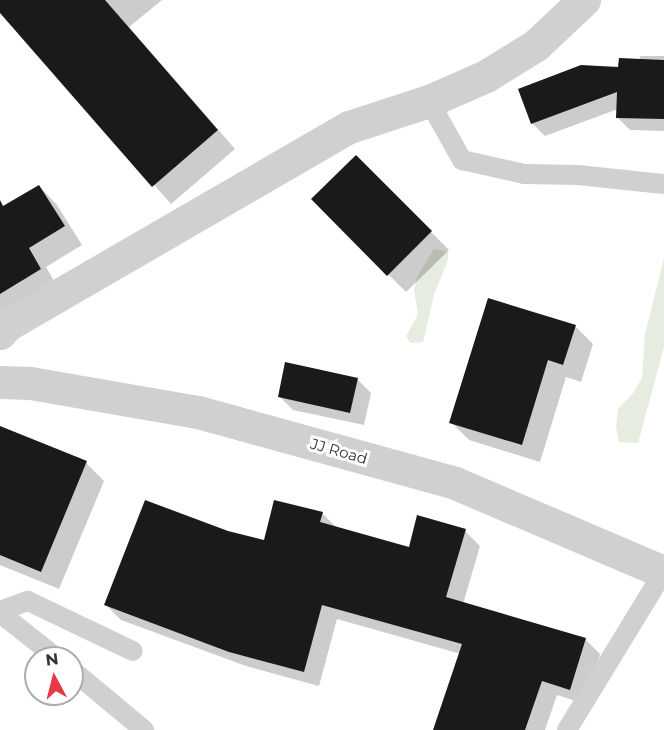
<!DOCTYPE html>
<style>
body{margin:0}
#map{position:relative;width:664px;height:730px;overflow:hidden;background:#fff;font-family:Montserrat,sans-serif}
div>[style]{position:absolute}
.green>*{inset:0;background:#e6ecdf}
.shadow>*{inset:0;background:#0003}
.building>*{inset:0;background:#1a1a1a}
.service>*{height:20px;margin:-10px;padding:0 10px;transform-origin:10px;border-radius:10px;background:#d0d0d0}
.minor>*{height:33px;margin:-16.5px;padding:0 16.5px;transform-origin:16.5px;border-radius:16.5px;background:#d0d0d0}
span{translate:-50% -50%;white-space:nowrap;text-align:center;line-height:1.15;-webkit-text-stroke:6px #fff;paint-order:stroke}
.street-label{font-size:15px;color:#333}
.north{position:absolute;left:24px;top:646px;width:60px;height:60px;box-sizing:border-box;background:#fff;border:2px solid #adadad;border-radius:50%;rotate:353deg;font-size:16px;font-weight:700;line-height:24px;text-align:center;color:#333}
.north::after{content:'';display:block;margin:auto;width:21px;height:27px;background:#e63946;clip-path:polygon(50% 0,100% 100%,50% 72%,0 100%)}
</style>
<div id="map">
<div class="green">
<i style="clip-path:polygon(664px 238px,664px 347px,638px 443px,619px 442px,616px 427px,618px 409px,634px 392px,642px 378px,645px 334px,664px 258px)"></i>
<i style="clip-path:polygon(434px 249px,448px 252px,448px 260px,434px 295px,423px 342px,410px 343px,406px 336px,418px 314px,414px 290px,417px 277px)"></i>
</div>
<div class="shadow">
<i style="clip-path:polygon(0 0,162px 0,129px 27px,235px 149px,171px 204px,0 11px)"></i>
<i style="clip-path:polygon(640px 56px,664px 56px,664px 131px,630px 130px,617px 117px,618px 109px,545px 136px,532px 123px,620px 69px,640px 60px)"></i>
<i style="clip-path:polygon(356px 157px,449px 250px,406px 292px,313px 199px)"></i>
<i style="clip-path:polygon(39px 186px,57px 205px,82px 245px,46px 267px,58px 288px,0 322px,0 206px,2px 208px)"></i>
<i style="clip-path:polygon(575px 326px,593px 344px,581px 382px,566px 377px,540px 462px,469px 440px,451px 422px)"></i>
<i style="clip-path:polygon(357px 379px,371px 393px,364px 425px,293px 410px,280px 397px)"></i>
<i style="clip-path:polygon(0 428px,86px 463px,104px 481px,59px 589px,0 565px)"></i>
<i style="clip-path:polygon(322px 513px,338px 529px,410px 548px,465px 531px,480px 546px,463px 604px,585px 639px,600px 654px,585px 704px,557px 695px,545px 730px,469px 730px,461px 654px,337px 619px,319px 686px,246px 666px,121px 620px,106px 605px,228px 532px,265px 542px)"></i>
</div>
<div class="building">
<i style="clip-path:polygon(0 0,105px 0,218px 130px,152px 187px,0 13px)"></i>
<i style="clip-path:polygon(619px 58px,664px 60px,664px 119px,616px 118px,617px 92px,531px 124px,518px 89px,581px 65px,618px 67px)"></i>
<i style="clip-path:polygon(356px 155px,432px 231px,387px 276px,311px 199px)"></i>
<i style="clip-path:polygon(39px 185px,65px 226px,29px 248px,41px 269px,0 294px,0 200px,3px 206px)"></i>
<i style="clip-path:polygon(488px 298px,576px 325px,563px 365px,548px 360px,522px 445px,449px 423px)"></i>
<i style="clip-path:polygon(285px 362px,358px 378px,350px 413px,278px 397px)"></i>
<i style="clip-path:polygon(0 426px,87px 461px,41px 572px,0 555px)"></i>
<i style="clip-path:polygon(145px 500px,228px 531px,264px 540px,274px 500px,323px 512px,320px 522px,409px 547px,417px 515px,466px 529px,446px 597px,586px 638px,570px 690px,542px 681px,525px 730px,433px 730px,462px 644px,322px 605px,304px 672px,229px 652px,104px 605px)"></i>
</div>
<div class="service">
<i style="left:429px;top:101px;width:68px;rotate:60.8deg"></i>
<i style="left:462px;top:160px;width:64px;rotate:12.7deg"></i>
<i style="left:524px;top:174px;width:54px;rotate:1.1deg"></i>
<i style="left:578px;top:175px;width:86px;rotate:6deg"></i>
<i style="left:0;top:611px;width:30px;rotate:-20deg"></i>
<i style="left:28px;top:601px;width:116px;rotate:25.5deg"></i>
<i style="left:0;top:613px;width:73px;rotate:38.3deg"></i>
<i style="left:72px;top:670px;width:94px;rotate:39.8deg"></i>
<i style="left:567px;top:730px;width:186px;rotate:-58.6deg"></i>
</div>
<div class="minor">
<i style="left:0;top:333px;width:11px;rotate:-49deg"></i>
<i style="left:7px;top:325px;width:395px;rotate:-30.1deg"></i>
<i style="left:349px;top:127px;width:84px;rotate:-18deg"></i>
<i style="left:429px;top:101px;width:62px;rotate:-23.7deg"></i>
<i style="left:486px;top:76px;width:59px;rotate:-31.8deg"></i>
<i style="left:536px;top:45px;width:66px;rotate:-43.2deg"></i>
<i style="left:0;top:382px;width:30px;rotate:2deg"></i>
<i style="left:30px;top:383px;width:170px;rotate:9.8deg"></i>
<i style="left:198px;top:412px;width:267px;rotate:15.4deg"></i>
<i style="left:455px;top:483px;width:227px;rotate:23.1deg"></i>
</div>
<div class="street-label">
<span style="left:339px;top:451px;rotate:16deg">JJ Road</span>
</div>
<div class="north">N</div>
</div>
